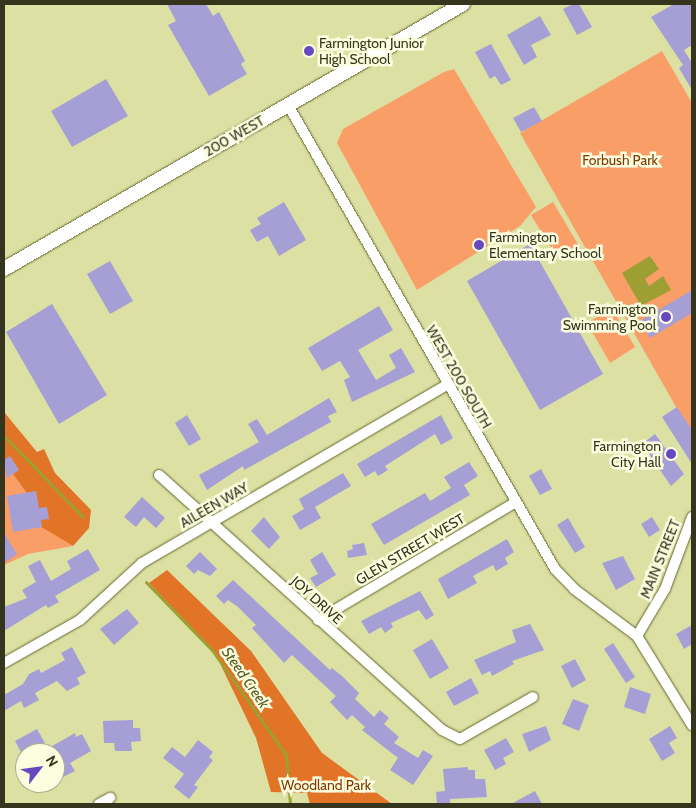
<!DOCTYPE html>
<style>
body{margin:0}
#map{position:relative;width:696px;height:808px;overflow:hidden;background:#dce0a3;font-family:Cabin,sans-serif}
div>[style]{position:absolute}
.green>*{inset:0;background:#fa9e68}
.forest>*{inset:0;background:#e17427}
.water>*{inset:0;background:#9d9f33}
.stream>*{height:3px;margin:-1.5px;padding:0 1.5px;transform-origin:1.5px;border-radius:1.5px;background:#9d9f33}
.building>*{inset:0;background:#a69fd6}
.roads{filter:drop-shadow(0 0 1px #65672d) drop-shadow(0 0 1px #65672d)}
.street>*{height:10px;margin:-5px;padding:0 5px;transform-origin:5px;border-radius:5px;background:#fff}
.secondary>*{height:14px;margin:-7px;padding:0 7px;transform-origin:7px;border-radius:7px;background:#fff}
.dots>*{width:14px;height:14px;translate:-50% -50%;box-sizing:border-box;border:2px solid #fcfee0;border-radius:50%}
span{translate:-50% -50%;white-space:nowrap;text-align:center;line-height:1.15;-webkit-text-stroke:5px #fcfee0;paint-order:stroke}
.poi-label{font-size:14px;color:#34351c}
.left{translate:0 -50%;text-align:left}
.right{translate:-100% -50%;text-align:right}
.street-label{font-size:14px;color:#34351c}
.park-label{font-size:14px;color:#7e3800}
.water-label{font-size:15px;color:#5a5c25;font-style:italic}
.frame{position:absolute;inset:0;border:5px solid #34351c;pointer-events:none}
.north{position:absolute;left:15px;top:743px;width:50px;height:50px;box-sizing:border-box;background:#fcfee0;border:1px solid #acae92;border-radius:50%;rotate:60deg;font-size:14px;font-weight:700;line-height:20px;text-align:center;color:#34351c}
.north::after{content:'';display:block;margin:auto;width:18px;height:22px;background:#6748c0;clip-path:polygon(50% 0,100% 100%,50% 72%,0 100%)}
</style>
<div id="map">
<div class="green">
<i style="clip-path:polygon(662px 51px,692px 103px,692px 435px,520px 133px)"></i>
<i style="clip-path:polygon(454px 69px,536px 207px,520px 226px,417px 290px,337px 143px,343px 129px,444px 72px)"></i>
<i style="clip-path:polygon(553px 202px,582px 251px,571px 257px,552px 250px,531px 215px)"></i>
<i style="clip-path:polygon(612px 308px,635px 347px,610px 363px,587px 323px)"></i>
<i style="clip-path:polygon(4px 462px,26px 492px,41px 527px,73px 546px,28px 554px,4px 565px)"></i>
</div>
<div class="forest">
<i style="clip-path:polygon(4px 412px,37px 452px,44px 449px,55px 473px,91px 510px,89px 528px,73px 546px,41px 527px,26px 492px,4px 462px)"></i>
<i style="clip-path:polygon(167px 570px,251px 651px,322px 753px,392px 804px,310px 804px,307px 793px,271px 792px,256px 738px,214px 651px,149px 583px)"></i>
</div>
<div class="water">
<i style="clip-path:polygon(650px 256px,659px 269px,645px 279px,649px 286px,663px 276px,671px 290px,641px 306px,622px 273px)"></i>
</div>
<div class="stream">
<i style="left:4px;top:436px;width:113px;rotate:45.7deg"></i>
<i style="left:146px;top:582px;width:95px;rotate:45.9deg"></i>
<i style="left:212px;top:650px;width:128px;rotate:54.8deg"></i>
<i style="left:286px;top:755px;width:49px;rotate:85.3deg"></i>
</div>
<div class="building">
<i style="clip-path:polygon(167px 4px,206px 4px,213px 16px,219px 12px,245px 61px,241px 64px,247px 74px,209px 96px,168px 25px,176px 21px)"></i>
<i style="clip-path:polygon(573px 4px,579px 4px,592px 27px,577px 35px,563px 9px)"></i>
<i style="clip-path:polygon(674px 4px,692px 4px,692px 45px,684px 50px,692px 63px,692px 90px,679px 68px,683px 65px,651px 17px)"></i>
<i style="clip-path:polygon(540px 16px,551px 35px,531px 45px,537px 57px,524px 65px,507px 35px)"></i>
<i style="clip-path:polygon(491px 44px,511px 80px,501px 85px,495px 76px,490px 79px,475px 52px)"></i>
<i style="clip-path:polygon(106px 79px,128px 116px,72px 147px,51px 111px)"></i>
<i style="clip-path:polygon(534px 107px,542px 121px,521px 132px,513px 118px)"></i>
<i style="clip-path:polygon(284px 202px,306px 240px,279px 256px,268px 236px,257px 242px,250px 230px,261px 224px,257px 218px)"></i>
<i style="clip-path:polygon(530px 244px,603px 374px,540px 410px,467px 281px)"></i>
<i style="clip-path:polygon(110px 261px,133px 301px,110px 314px,87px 274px)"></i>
<i style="clip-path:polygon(692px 290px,692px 313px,650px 338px,640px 321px)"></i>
<i style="clip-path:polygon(52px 304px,107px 395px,59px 424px,6px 332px)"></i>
<i style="clip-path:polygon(379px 306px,393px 330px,358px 350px,376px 380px,396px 368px,389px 355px,401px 348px,415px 372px,352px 402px,344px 380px,350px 377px,340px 361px,322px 371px,308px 348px)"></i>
<i style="clip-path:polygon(329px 398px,337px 412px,328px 416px,331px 422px,244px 470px,243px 466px,207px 490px,199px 475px,259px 442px,248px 424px,257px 419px,267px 435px)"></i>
<i style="clip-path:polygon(677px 407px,692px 430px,692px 464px,662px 417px)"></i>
<i style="clip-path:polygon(187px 415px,201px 439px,189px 446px,175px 423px)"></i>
<i style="clip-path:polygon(441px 415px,453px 438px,441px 445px,435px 434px,385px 466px,388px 470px,378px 476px,375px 471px,365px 477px,357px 464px)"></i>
<i style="clip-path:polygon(655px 434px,684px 474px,671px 486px,642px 444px)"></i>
<i style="clip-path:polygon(10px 456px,19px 470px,7px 478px,4px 460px)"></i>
<i style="clip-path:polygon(469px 462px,478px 476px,464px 485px,470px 495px,384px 545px,371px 524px,425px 493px,430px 501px,451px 488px,444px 477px)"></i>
<i style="clip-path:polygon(541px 469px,552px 489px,540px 495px,529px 476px)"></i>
<i style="clip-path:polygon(343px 473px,351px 486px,315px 507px,321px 518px,300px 530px,292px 516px,304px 509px,299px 499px)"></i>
<i style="clip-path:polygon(36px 491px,39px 508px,47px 507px,49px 519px,41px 520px,42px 527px,13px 532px,7px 496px)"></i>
<i style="clip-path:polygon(142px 497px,165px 518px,156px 528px,144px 517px,136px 527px,124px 517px)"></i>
<i style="clip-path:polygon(264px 517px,280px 537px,269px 549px,251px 531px)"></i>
<i style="clip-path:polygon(652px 517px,660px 530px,649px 537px,641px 524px)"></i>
<i style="clip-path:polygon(568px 518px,585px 547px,575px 553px,557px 525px)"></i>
<i style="clip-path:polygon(4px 533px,17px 554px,4px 563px)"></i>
<i style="clip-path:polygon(507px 539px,514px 552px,505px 558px,508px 564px,496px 571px,493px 565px,473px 576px,477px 583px,448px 599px,438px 579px)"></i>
<i style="clip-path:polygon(364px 543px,367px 555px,348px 558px,347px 551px,353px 549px,352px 545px)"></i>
<i style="clip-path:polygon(88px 549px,100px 570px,55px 596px,59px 602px,48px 608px,46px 605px,4px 631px,4px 607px,27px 598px,22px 590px,36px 582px,28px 566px,40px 560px,51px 581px,71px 569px,67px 561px)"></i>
<i style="clip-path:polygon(200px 552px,217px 569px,210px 576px,198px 570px,194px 574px,186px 566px)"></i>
<i style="clip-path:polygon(322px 552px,336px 575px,316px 587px,310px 578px,318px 574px,310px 560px)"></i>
<i style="clip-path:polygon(623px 556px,635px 579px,616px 590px,602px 563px)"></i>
<i style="clip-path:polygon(233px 580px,330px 670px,332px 668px,342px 676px,359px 693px,355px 699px,374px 717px,380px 710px,389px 718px,384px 724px,399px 737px,394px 743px,418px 758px,423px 750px,433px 756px,413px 785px,390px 770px,398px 758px,362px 730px,365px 727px,352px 715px,347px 720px,330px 702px,336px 696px,292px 655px,284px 663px,252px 628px,256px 625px,238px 607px,228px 600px,224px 604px,216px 596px)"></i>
<i style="clip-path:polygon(420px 591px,434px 615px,426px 620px,419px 610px,391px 623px,393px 627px,385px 633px,381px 627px,369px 634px,361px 621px)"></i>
<i style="clip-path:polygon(127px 609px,139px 623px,114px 645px,100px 629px)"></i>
<i style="clip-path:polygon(530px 624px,544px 650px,512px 661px,514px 664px,492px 676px,490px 671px,482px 675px,474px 660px,516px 642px,512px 630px)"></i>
<i style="clip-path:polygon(692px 625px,692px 644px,684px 649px,676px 634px)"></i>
<i style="clip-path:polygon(432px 639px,449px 668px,430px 679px,413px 650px)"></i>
<i style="clip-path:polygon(613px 643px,635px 677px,626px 683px,604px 649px)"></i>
<i style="clip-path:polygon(72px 647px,86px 673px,77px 678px,80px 684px,67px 691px,57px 681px,35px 693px,39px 700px,24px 708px,21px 701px,4px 711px,4px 695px,23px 684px,29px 674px,39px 669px,41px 673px,65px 660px,61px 653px)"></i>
<i style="clip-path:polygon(575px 659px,586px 680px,572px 688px,561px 666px)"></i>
<i style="clip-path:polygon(471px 678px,479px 693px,454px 706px,446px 692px)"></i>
<i style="clip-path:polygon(630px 687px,651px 694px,645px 714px,624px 707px)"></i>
<i style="clip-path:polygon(573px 699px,589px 705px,579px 731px,562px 724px)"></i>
<i style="clip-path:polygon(133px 720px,133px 728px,140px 728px,141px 741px,131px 742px,132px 751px,115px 751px,114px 743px,104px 743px,103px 721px)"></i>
<i style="clip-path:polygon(546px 726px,551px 740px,529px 752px,522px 734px)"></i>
<i style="clip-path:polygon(670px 726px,677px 738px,669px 743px,675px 753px,662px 761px,649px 739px)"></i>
<i style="clip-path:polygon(37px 729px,45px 743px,23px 756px,15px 741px)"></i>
<i style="clip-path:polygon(75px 733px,76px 737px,82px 734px,91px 751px,70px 763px,75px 771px,63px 777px,55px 764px,55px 753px,40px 753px)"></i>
<i style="clip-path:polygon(506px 738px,514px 752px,503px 758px,506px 764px,495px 770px,484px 750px)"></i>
<i style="clip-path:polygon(198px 740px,213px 752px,209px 757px,213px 760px,194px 785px,198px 787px,189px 799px,174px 787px,184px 774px,163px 758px,172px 747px,185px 757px)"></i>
<i style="clip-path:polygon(468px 767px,468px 770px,475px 770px,475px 779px,485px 779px,487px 797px,450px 799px,450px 804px,437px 804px,436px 792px,445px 791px,443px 769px)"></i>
<i style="clip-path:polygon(535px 791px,542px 804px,511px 804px)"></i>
</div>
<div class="roads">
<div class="street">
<i style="left:288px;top:105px;width:535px;rotate:60.08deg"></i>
<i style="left:555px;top:569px;width:28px;rotate:46deg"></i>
<i style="left:574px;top:589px;width:79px;rotate:36.7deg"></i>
<i style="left:637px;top:636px;width:105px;rotate:58.3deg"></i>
<i style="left:159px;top:475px;width:381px;rotate:42deg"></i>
<i style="left:442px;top:730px;width:20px;rotate:27deg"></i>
<i style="left:460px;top:739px;width:84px;rotate:-29.9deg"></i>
<i style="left:318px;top:620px;width:230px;rotate:-30.8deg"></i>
<i style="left:637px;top:636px;width:55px;rotate:-59.2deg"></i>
<i style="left:665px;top:589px;width:77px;rotate:-69.4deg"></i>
<i style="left:4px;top:663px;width:87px;rotate:-29.5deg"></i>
<i style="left:80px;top:620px;width:84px;rotate:-42.6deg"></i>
<i style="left:142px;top:563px;width:355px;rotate:-30.3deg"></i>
<i style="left:99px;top:804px;width:13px;rotate:-29deg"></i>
</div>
<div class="secondary">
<i style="left:4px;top:269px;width:530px;rotate:-30deg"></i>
</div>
</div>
<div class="dots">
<i style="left:309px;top:51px;background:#6748c0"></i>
<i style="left:479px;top:245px;background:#6748c0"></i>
<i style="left:666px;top:317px;background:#6748c0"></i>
<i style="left:671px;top:454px;background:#6748c0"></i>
</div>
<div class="poi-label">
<span class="left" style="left:319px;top:51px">Farmington Junior<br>High School</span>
<span class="left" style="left:489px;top:245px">Farmington<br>Elementary School</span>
<span class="right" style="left:656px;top:317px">Farmington<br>Swimming Pool</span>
<span class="right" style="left:661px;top:454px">Farmington<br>City Hall</span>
</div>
<div class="street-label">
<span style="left:234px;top:136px;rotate:-30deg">200 WEST</span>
<span style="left:459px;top:377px;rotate:60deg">WEST 200 SOUTH</span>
<span style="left:214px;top:505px;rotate:-30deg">AILEEN WAY</span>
<span style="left:410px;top:549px;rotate:-31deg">GLEN STREET WEST</span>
<span style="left:660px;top:559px;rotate:-68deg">MAIN STREET</span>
<span style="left:317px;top:600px;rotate:42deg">JOY DRIVE</span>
</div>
<div class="park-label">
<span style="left:620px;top:160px">Forbush Park</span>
<span style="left:326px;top:785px">Woodland Park</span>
</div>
<div class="water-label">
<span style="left:245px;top:678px;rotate:55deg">Steed Creek</span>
</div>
<div class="frame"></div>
<div class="north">N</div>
</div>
